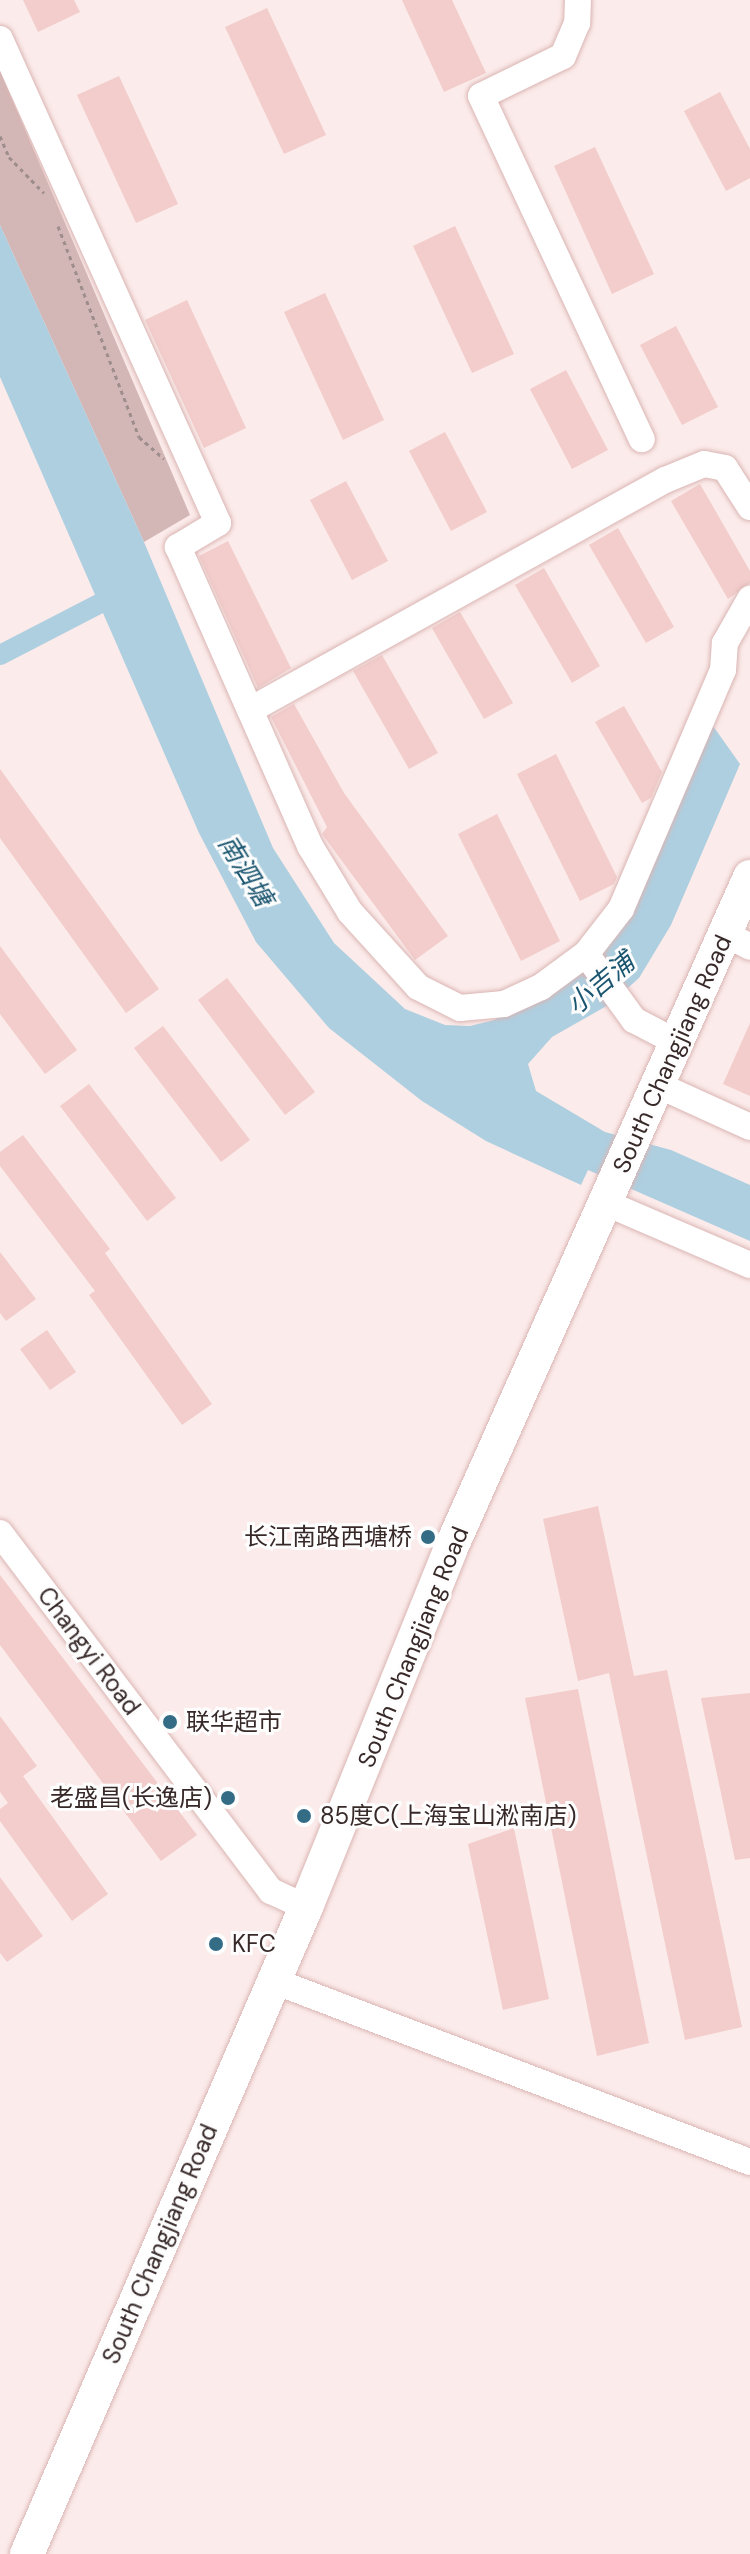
<!DOCTYPE html>
<meta charset="utf-8">
<style>
body{margin:0}
#map{position:relative;width:750px;height:2554px;overflow:hidden;background:#fbebea;font-family:"DM Sans","Noto Sans SC",sans-serif}
div>[style]{position:absolute}
.green>*{inset:0;background:#d3b7b6}
.water>*{inset:0;background:#aecfe0}
.canal>*{height:20px;margin:-10px;padding:0 10px;transform-origin:10px;border-radius:10px;background:#aecfe0}
.building>*{inset:0;background:#f2cdcb}
.path>*{height:3px;margin-top:-1.5px;transform-origin:0;background:repeating-linear-gradient(90deg,#9d8e8d 0 4px,transparent 0 8px)}
.roads{filter:drop-shadow(0 0 2px #dab5b3) drop-shadow(0 0 2px #dab5b3)}
.minor>*{height:26px;margin:-13px;padding:0 13px;transform-origin:13px;border-radius:13px;background:#fff}
.major>*{height:34px;margin:-17px;padding:0 17px;transform-origin:17px;border-radius:17px;background:#fff}
.dots>*{width:22px;height:22px;translate:-50% -50%;box-sizing:border-box;border:4px solid #fdfdfd;border-radius:50%}
span{translate:-50% -50%;white-space:nowrap;text-align:center;line-height:1.15;-webkit-text-stroke:6px #fdfdfd;paint-order:stroke}
.street-label{font-size:24px;color:#382929}
.poi-label{font-size:24px;color:#382929}
.right{translate:-100% -50%;text-align:right}
.left{translate:0 -50%;text-align:left}
.water-label{font-size:26px;color:#1a556f;font-style:italic}
</style>
<div id="map">
<div class="green">
<i style="clip-path:polygon(0 71px,190px 515px,144px 542px,0 225px)"></i>
</div>
<div class="water">
<i style="clip-path:polygon(0 225px,144px 542px,273px 848px,334px 943px,405px 1009px,445px 1025px,470px 1026px,494px 1020px,578px 974px,617px 936px,713px 726px,740px 764px,671px 925px,639px 978px,610px 1004px,552px 1037px,528px 1064px,536px 1091px,605px 1132px,671px 1150px,750px 1185px,750px 1241px,588px 1170px,581px 1185px,486px 1141px,422px 1101px,329px 1028px,256px 942px,199px 833px,0 377px)"></i>
</div>
<div class="canal">
<i style="left:0;top:655px;width:137px;rotate:-27.3deg"></i>
</div>
<div class="building">
<i style="clip-path:polygon(23px 0,74px 0,80px 12px,38px 32px)"></i>
<i style="clip-path:polygon(402px 0,452px 0,486px 73px,444px 92px)"></i>
<i style="clip-path:polygon(267px 8px,326px 135px,284px 154px,225px 27px)"></i>
<i style="clip-path:polygon(119px 76px,178px 204px,136px 223px,77px 95px)"></i>
<i style="clip-path:polygon(720px 92px,750px 149px,750px 178px,726px 191px,684px 111px)"></i>
<i style="clip-path:polygon(595px 147px,654px 274px,612px 294px,554px 166px)"></i>
<i style="clip-path:polygon(455px 226px,514px 354px,472px 373px,413px 246px)"></i>
<i style="clip-path:polygon(325px 293px,384px 420px,343px 440px,284px 312px)"></i>
<i style="clip-path:polygon(187px 300px,246px 428px,204px 448px,145px 320px)"></i>
<i style="clip-path:polygon(676px 326px,718px 407px,682px 425px,640px 345px)"></i>
<i style="clip-path:polygon(566px 370px,608px 450px,572px 469px,530px 389px)"></i>
<i style="clip-path:polygon(445px 432px,487px 512px,451px 531px,409px 451px)"></i>
<i style="clip-path:polygon(346px 481px,388px 561px,352px 580px,310px 500px)"></i>
<i style="clip-path:polygon(700px 484px,750px 571px,750px 583px,728px 599px,671px 501px)"></i>
<i style="clip-path:polygon(618px 528px,674px 627px,646px 643px,589px 545px)"></i>
<i style="clip-path:polygon(228px 541px,291px 668px,258px 688px,199px 556px)"></i>
<i style="clip-path:polygon(544px 568px,600px 666px,572px 683px,515px 585px)"></i>
<i style="clip-path:polygon(460px 612px,513px 703px,484px 719px,432px 628px)"></i>
<i style="clip-path:polygon(382px 655px,438px 753px,409px 769px,353px 671px)"></i>
<i style="clip-path:polygon(294px 704px,344px 793px,448px 936px,415px 960px,322px 834px,327px 827px,271px 717px)"></i>
<i style="clip-path:polygon(624px 706px,662px 772px,651px 798px,642px 803px,595px 722px)"></i>
<i style="clip-path:polygon(556px 754px,617px 877px,614px 884px,580px 901px,517px 774px)"></i>
<i style="clip-path:polygon(0 769px,159px 989px,126px 1013px,0 838px)"></i>
<i style="clip-path:polygon(497px 814px,560px 941px,521px 961px,458px 834px)"></i>
<i style="clip-path:polygon(0 946px,77px 1050px,45px 1074px,0 1014px)"></i>
<i style="clip-path:polygon(227px 978px,315px 1092px,285px 1115px,198px 1000px)"></i>
<i style="clip-path:polygon(750px 1023px,750px 1096px,723px 1084px)"></i>
<i style="clip-path:polygon(163px 1026px,250px 1140px,221px 1162px,134px 1048px)"></i>
<i style="clip-path:polygon(89px 1084px,176px 1198px,147px 1221px,60px 1106px)"></i>
<i style="clip-path:polygon(23px 1135px,110px 1249px,105px 1253px,212px 1404px,182px 1425px,89px 1295px,95px 1291px,0 1166px,0 1152px)"></i>
<i style="clip-path:polygon(0 1252px,36px 1299px,6px 1321px,0 1313px)"></i>
<i style="clip-path:polygon(47px 1330px,76px 1372px,50px 1390px,20px 1349px)"></i>
<i style="clip-path:polygon(598px 1506px,634px 1676px,667px 1670px,742px 2027px,685px 2040px,609px 1673px,578px 1681px,543px 1519px)"></i>
<i style="clip-path:polygon(0 1575px,197px 1835px,161px 1861px,0 1645px)"></i>
<i style="clip-path:polygon(578px 1689px,649px 2043px,597px 2056px,525px 1698px)"></i>
<i style="clip-path:polygon(750px 1693px,750px 1858px,735px 1860px,701px 1698px)"></i>
<i style="clip-path:polygon(0 1716px,37px 1766px,23px 1776px,108px 1894px,72px 1921px,0 1821px,0 1809px,8px 1803px,0 1792px)"></i>
<i style="clip-path:polygon(514px 1828px,549px 1999px,503px 2010px,468px 1844px)"></i>
<i style="clip-path:polygon(0 1877px,43px 1936px,7px 1962px,0 1953px)"></i>
</div>
<div class="path">
<i style="left:0;top:136px;width:23px;rotate:67deg"></i>
<i style="left:9px;top:157px;width:50px;rotate:45.8deg"></i>
<i style="left:58px;top:226px;width:226px;rotate:69deg"></i>
<i style="left:139px;top:437px;width:33px;rotate:41deg"></i>
</div>
<div class="roads">
<div class="minor">
<i style="left:578px;top:0;width:23px;rotate:92deg"></i>
<i style="left:577px;top:23px;width:36px;rotate:113deg"></i>
<i style="left:563px;top:56px;width:91px;rotate:154deg"></i>
<i style="left:481px;top:96px;width:379px;rotate:64.9deg"></i>
<i style="left:0;top:39px;width:531px;rotate:65.75deg"></i>
<i style="left:218px;top:523px;width:47px;rotate:149deg"></i>
<i style="left:178px;top:547px;width:178px;rotate:66.2deg"></i>
<i style="left:750px;top:507px;width:46px;rotate:-122.7deg"></i>
<i style="left:725px;top:468px;width:21px;rotate:-169deg"></i>
<i style="left:704px;top:464px;width:42px;rotate:157.7deg"></i>
<i style="left:665px;top:480px;width:474px;rotate:151deg"></i>
<i style="left:250px;top:710px;width:149px;rotate:66.2deg"></i>
<i style="left:310px;top:846px;width:77px;rotate:58.8deg"></i>
<i style="left:350px;top:912px;width:101px;rotate:47.8deg"></i>
<i style="left:418px;top:987px;width:47px;rotate:26.6deg"></i>
<i style="left:460px;top:1008px;width:44px;rotate:-5.2deg"></i>
<i style="left:504px;top:1004px;width:41px;rotate:-24.7deg"></i>
<i style="left:541px;top:987px;width:56px;rotate:-36.3deg"></i>
<i style="left:586px;top:954px;width:57px;rotate:-52.1deg"></i>
<i style="left:621px;top:909px;width:260px;rotate:-66.9deg"></i>
<i style="left:723px;top:670px;width:27px;rotate:-86deg"></i>
<i style="left:725px;top:643px;width:51px;rotate:-60.4deg"></i>
<i style="left:726px;top:934px;width:27px;rotate:28deg"></i>
<i style="left:586px;top:954px;width:82px;rotate:54deg"></i>
<i style="left:634px;top:1020px;width:50px;rotate:27.6deg"></i>
<i style="left:660px;top:1086px;width:99px;rotate:24.5deg"></i>
<i style="left:606px;top:1203px;width:157px;rotate:23.3deg"></i>
<i style="left:0;top:1533px;width:449px;rotate:52.9deg"></i>
<i style="left:271px;top:1891px;width:38px;rotate:25deg"></i>
<i style="left:274px;top:1981px;width:509px;rotate:20.82deg"></i>
</div>
<div class="major">
<i style="left:27px;top:2554px;width:705px;rotate:-66.67deg"></i>
<i style="left:306px;top:1907px;width:385px;rotate:-68deg"></i>
<i style="left:450px;top:1550px;width:737px;rotate:-65.97deg"></i>
</div>
</div>
<div class="dots">
<i style="left:428px;top:1537px;background:#346c86"></i>
<i style="left:170px;top:1722px;background:#346c86"></i>
<i style="left:228px;top:1798px;background:#346c86"></i>
<i style="left:304px;top:1816px;background:#346c86"></i>
<i style="left:216px;top:1944px;background:#346c86"></i>
</div>
<div class="street-label">
<span style="left:672px;top:1054px;rotate:-66deg">South Changjiang Road</span>
<span style="left:413px;top:1647px;rotate:-68deg">South Changjiang Road</span>
<span style="left:89px;top:1651px;rotate:53deg">Changyi Road</span>
<span style="left:160px;top:2244px;rotate:-67deg">South Changjiang Road</span>
</div>
<div class="poi-label">
<span class="right" style="left:412px;top:1537px">长江南路西塘桥</span>
<span class="left" style="left:186px;top:1722px">联华超市</span>
<span class="right" style="left:212px;top:1798px">老盛昌(长逸店)</span>
<span class="left" style="left:320px;top:1816px">85度C(上海宝山淞南店)</span>
<span class="left" style="left:232px;top:1944px">KFC</span>
</div>
<div class="water-label">
<span style="left:245px;top:871px;rotate:58deg">南泗塘</span>
<span style="left:601px;top:984px;rotate:-40deg">小吉浦</span>
</div>
</div>
